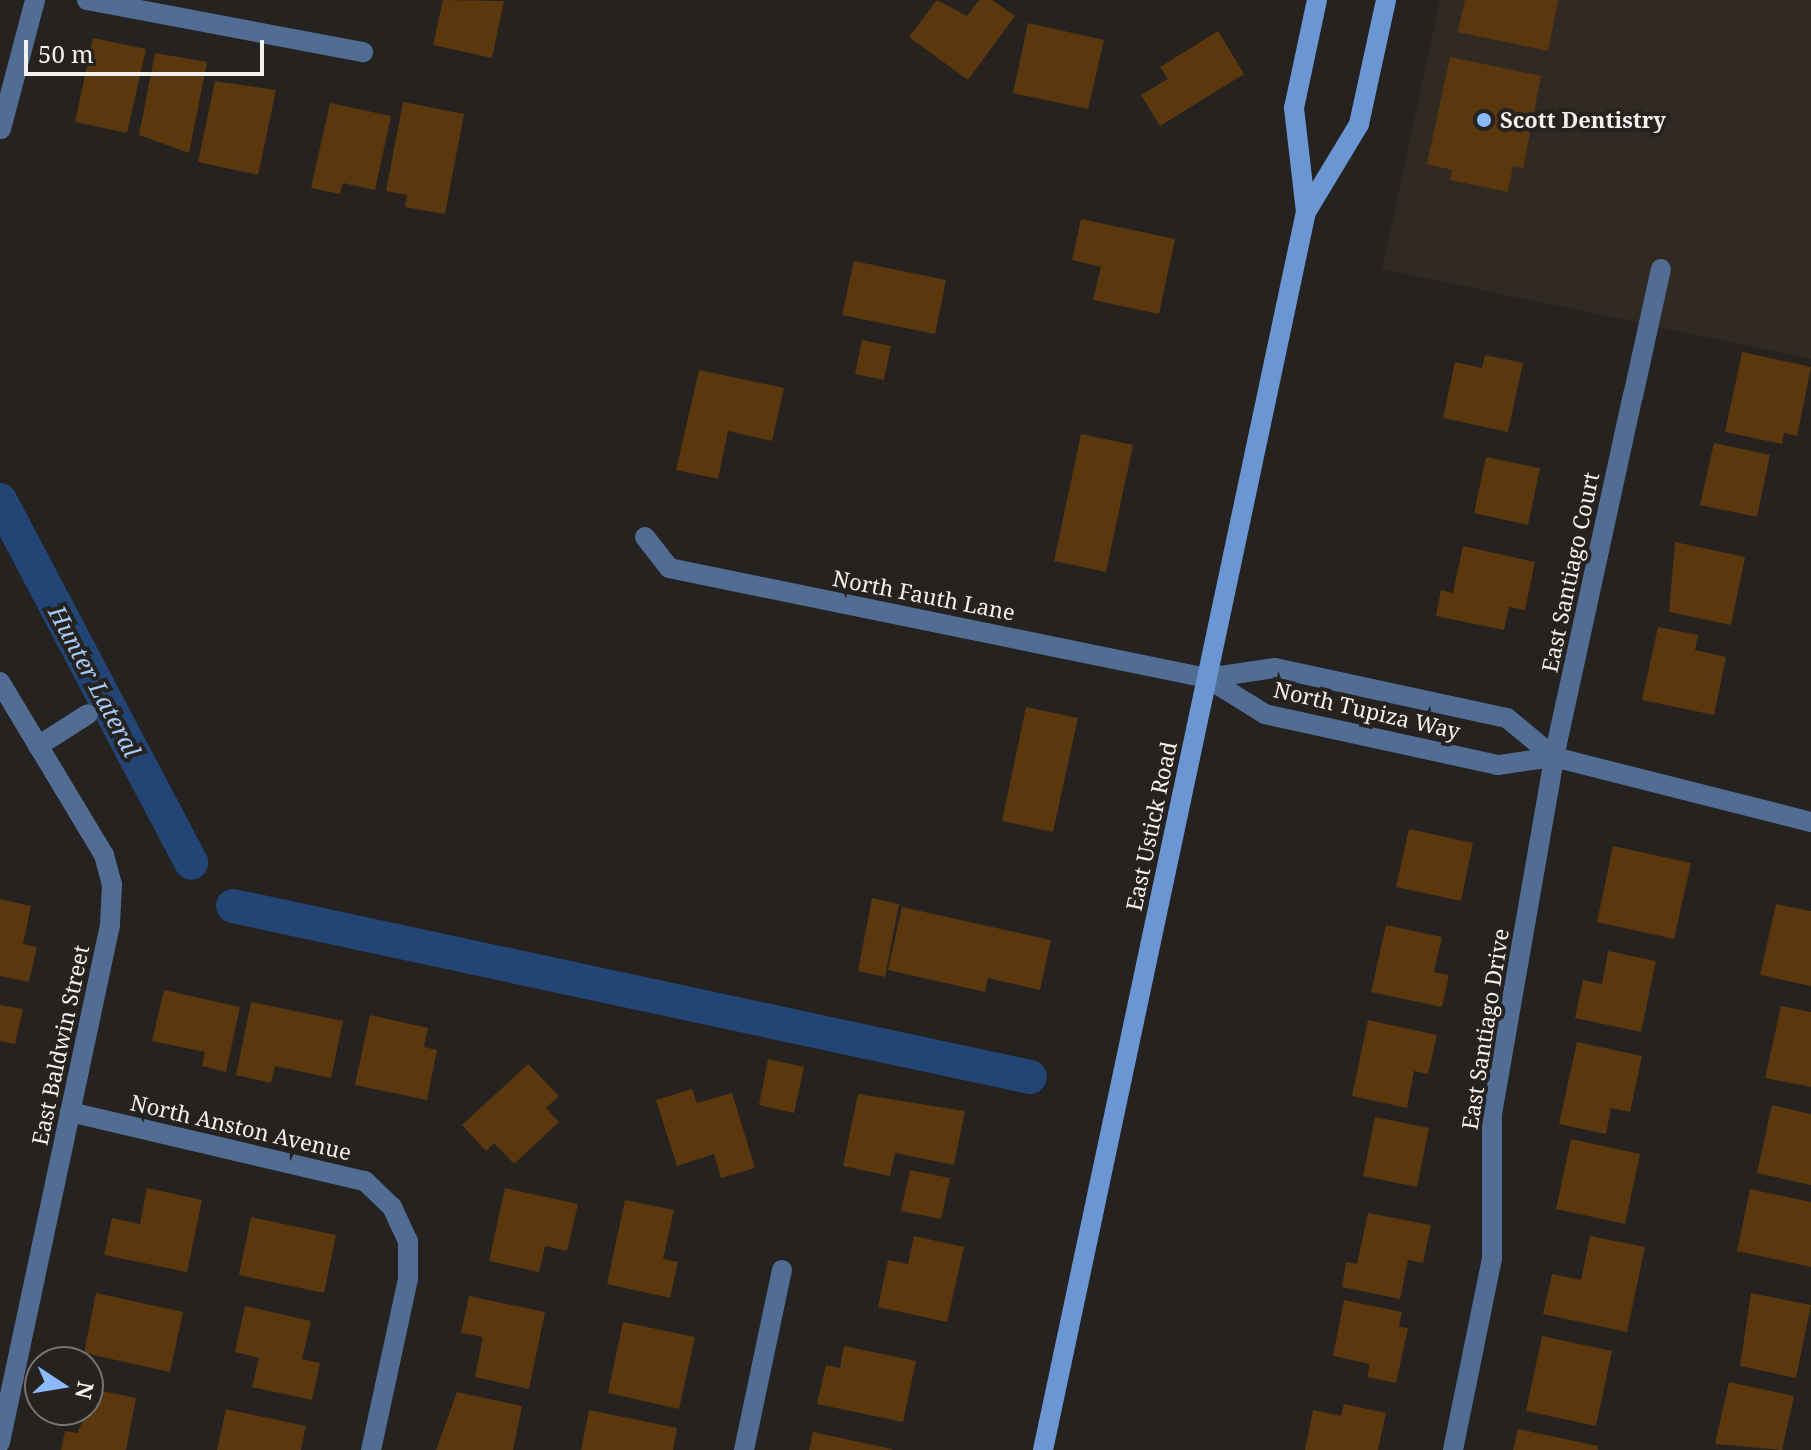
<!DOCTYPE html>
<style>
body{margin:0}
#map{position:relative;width:1811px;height:1450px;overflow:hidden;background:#252220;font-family:"Noto Serif",serif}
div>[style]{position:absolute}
.built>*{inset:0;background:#312a23}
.canal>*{height:34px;margin:-17px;padding:0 17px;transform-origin:17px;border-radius:17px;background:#224575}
.building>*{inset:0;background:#5b370e}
.lane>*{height:20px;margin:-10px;padding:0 10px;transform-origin:10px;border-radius:10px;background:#516d93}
.street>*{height:20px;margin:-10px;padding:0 10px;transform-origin:10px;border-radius:10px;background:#516d93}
.secondary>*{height:20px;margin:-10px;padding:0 10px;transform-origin:10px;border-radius:10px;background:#6a96d3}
.dots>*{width:22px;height:22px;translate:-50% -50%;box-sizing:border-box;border:4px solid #252220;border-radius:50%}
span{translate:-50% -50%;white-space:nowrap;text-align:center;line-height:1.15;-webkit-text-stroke:8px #252220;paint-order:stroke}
.poi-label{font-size:22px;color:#f2f1ef;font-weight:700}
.left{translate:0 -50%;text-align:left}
.street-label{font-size:22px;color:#f2f1ef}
.water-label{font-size:24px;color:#a9c9f6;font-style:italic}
.north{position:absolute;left:24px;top:1346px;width:80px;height:80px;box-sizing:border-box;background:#252220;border:2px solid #777573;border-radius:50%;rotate:102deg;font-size:22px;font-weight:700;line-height:32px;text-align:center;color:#f2f1ef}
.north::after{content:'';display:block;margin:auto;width:28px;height:36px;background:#8abafc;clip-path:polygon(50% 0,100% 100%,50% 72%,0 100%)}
.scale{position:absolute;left:24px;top:40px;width:240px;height:36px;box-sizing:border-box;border:4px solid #f2f1ef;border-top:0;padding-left:10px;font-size:24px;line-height:28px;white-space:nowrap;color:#f2f1ef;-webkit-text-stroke:6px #252220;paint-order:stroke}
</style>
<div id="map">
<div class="built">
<i style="clip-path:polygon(1440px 0,1811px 0,1811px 359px,1382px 269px)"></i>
</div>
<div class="canal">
<i style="left:0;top:500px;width:410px;rotate:62.2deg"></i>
<i style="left:233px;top:906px;width:815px;rotate:12.11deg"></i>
</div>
<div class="building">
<i style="clip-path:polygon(443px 0,504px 1px,492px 58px,433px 45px)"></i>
<i style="clip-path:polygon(937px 0,967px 16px,979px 0,992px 0,1015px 16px,968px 80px,909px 37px)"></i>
<i style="clip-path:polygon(1465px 0,1558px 0,1548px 51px,1458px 32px)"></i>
<i style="clip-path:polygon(1028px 23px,1104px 40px,1088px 109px,1013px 93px)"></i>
<i style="clip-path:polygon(1218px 31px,1244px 74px,1160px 126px,1141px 95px,1168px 79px,1160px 67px)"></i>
<i style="clip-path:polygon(93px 38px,146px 49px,127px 133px,75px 122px)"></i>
<i style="clip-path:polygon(155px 53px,207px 62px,189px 153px,139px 135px)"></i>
<i style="clip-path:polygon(1450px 57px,1541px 76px,1523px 168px,1513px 166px,1508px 192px,1450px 180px,1452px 170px,1427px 164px)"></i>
<i style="clip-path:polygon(215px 81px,276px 90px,258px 175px,198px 162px)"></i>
<i style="clip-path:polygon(403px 102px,464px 114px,445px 214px,405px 207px,407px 195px,386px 191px)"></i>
<i style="clip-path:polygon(330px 103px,391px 116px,375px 190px,343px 183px,340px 194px,311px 188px)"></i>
<i style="clip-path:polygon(1081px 219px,1175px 239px,1159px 314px,1093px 300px,1101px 267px,1072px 260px)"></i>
<i style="clip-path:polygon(854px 261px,946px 280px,935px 334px,842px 315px)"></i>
<i style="clip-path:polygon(862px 340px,891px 346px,884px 380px,855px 374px)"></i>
<i style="clip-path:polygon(1742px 352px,1811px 367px,1797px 436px,1784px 433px,1782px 444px,1725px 432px)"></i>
<i style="clip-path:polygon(1485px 355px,1523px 363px,1508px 432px,1443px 418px,1455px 362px,1482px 368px)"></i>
<i style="clip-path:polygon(699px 370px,784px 388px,772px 441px,728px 431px,718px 479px,676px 470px)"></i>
<i style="clip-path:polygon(1081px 434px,1133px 445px,1106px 572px,1054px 561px)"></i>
<i style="clip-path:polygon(1714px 443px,1770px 455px,1757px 517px,1700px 505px)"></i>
<i style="clip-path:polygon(1486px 457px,1540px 468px,1528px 525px,1474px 513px)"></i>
<i style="clip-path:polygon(1675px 542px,1745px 557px,1731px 625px,1669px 612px)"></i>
<i style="clip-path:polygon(1463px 546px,1535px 562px,1525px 610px,1509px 607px,1504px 630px,1436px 616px,1441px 590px,1453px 593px)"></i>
<i style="clip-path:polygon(1658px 627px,1698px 635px,1695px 650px,1726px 657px,1714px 715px,1642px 700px)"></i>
<i style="clip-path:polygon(1026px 707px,1078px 718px,1053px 832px,1002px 821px)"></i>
<i style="clip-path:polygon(1409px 829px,1473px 843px,1461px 901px,1396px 887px)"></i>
<i style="clip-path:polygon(1613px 846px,1691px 863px,1674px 939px,1597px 922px)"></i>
<i style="clip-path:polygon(872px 898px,899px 904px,885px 977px,858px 971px)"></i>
<i style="clip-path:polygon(0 899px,31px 906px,23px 944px,37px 947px,29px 982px,0 976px)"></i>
<i style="clip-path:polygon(1776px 904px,1811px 911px,1811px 986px,1760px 975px)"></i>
<i style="clip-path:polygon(902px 907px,1051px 940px,1040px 990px,988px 978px,985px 992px,888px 970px)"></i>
<i style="clip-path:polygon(1386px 925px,1442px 937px,1434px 972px,1449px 975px,1442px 1007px,1371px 992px)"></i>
<i style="clip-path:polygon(1608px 951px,1656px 961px,1641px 1032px,1575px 1018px,1583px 980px,1602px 984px)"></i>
<i style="clip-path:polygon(164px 990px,240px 1007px,226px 1072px,202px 1066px,205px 1052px,152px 1041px)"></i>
<i style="clip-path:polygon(251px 1002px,343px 1021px,331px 1078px,275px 1066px,271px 1083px,236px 1075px)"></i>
<i style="clip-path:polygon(0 1005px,23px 1009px,15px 1044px,0 1041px)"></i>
<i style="clip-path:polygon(1781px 1006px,1811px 1012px,1811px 1087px,1765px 1078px)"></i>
<i style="clip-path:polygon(370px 1015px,428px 1028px,424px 1047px,437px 1050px,427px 1100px,355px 1085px)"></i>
<i style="clip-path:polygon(1368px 1020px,1437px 1035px,1428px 1074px,1414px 1071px,1407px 1108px,1352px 1096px)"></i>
<i style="clip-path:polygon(1577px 1042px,1642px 1056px,1630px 1112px,1611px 1108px,1606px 1134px,1559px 1124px)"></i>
<i style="clip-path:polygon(768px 1059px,804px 1067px,794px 1113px,759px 1105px)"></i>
<i style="clip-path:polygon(528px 1064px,559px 1096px,546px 1108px,559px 1122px,514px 1164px,494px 1143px,486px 1151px,462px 1125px)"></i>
<i style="clip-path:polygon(692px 1089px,697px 1103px,732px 1093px,755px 1168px,721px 1178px,714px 1154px,677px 1166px,656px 1100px)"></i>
<i style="clip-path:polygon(858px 1094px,965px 1111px,954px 1165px,895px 1153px,890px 1176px,843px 1166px)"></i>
<i style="clip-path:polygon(1772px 1105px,1811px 1114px,1811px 1185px,1757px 1173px)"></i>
<i style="clip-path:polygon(1375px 1117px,1429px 1128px,1417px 1187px,1363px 1176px)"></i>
<i style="clip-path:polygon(1571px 1139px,1640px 1154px,1625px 1224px,1556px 1209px)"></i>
<i style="clip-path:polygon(910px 1170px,950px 1178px,941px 1219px,901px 1211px)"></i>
<i style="clip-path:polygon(147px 1188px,202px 1200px,187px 1272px,104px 1255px,112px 1218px,140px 1224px)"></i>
<i style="clip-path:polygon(505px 1188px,578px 1204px,567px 1251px,545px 1246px,539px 1272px,489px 1261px)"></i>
<i style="clip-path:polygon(1750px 1189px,1811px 1202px,1811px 1267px,1737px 1251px)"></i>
<i style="clip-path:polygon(625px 1200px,674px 1210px,663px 1259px,678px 1262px,670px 1298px,607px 1284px)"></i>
<i style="clip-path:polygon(1368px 1213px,1431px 1225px,1423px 1263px,1408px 1260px,1400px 1299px,1342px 1287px,1346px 1262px,1357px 1264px)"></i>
<i style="clip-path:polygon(251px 1217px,336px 1235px,324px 1293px,239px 1275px)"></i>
<i style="clip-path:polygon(914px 1236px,964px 1247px,947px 1322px,878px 1307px,888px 1260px,908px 1264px)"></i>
<i style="clip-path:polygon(1590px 1236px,1645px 1247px,1627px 1332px,1543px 1314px,1552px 1274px,1581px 1280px)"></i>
<i style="clip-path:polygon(96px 1293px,183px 1312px,170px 1372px,84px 1353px)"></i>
<i style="clip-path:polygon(1751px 1293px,1811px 1305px,1796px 1378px,1740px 1366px)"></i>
<i style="clip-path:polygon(469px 1296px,545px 1312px,529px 1389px,475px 1377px,483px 1337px,461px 1333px)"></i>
<i style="clip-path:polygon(1344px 1300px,1402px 1312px,1399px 1327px,1408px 1328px,1396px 1383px,1367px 1377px,1370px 1364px,1333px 1356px)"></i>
<i style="clip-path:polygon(245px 1306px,311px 1321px,302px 1359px,320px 1363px,312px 1400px,252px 1387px,259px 1358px,235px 1352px)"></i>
<i style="clip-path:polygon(623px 1322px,695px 1337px,679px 1409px,608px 1393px)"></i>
<i style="clip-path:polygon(1542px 1336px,1612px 1351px,1596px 1426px,1526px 1411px)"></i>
<i style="clip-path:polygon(844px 1346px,916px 1361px,903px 1422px,817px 1404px,826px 1365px,840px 1368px)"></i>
<i style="clip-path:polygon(1729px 1382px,1794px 1396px,1782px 1450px,1715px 1444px)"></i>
<i style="clip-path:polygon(88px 1388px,136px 1398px,126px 1450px,61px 1450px,65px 1431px,77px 1433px,88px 1410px)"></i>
<i style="clip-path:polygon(457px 1392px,522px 1406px,513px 1450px,436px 1450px)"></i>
<i style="clip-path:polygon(1344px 1404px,1386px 1413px,1378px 1450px,1305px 1450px,1313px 1410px,1341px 1416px)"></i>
<i style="clip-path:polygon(226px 1409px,306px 1426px,301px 1450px,217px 1450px)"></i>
<i style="clip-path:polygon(589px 1410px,677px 1428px,673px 1450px,581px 1450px)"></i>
<i style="clip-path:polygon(1518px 1429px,1598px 1446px,1598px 1450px,1513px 1450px)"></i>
<i style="clip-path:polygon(813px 1432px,892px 1449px,892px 1450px,809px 1450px)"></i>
</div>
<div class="lane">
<i style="left:1633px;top:396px;width:130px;rotate:-77.6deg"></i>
</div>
<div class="street">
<i style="left:87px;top:0;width:281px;rotate:10.7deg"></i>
<i style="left:1px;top:129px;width:133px;rotate:-75.2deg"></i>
<i style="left:645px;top:537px;width:39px;rotate:52deg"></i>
<i style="left:669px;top:568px;width:549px;rotate:11.56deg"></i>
<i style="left:1207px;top:678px;width:69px;rotate:-8.4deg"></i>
<i style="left:1275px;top:668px;width:237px;rotate:12.2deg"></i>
<i style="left:1507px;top:718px;width:61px;rotate:39.7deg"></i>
<i style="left:1554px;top:757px;width:57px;rotate:171.9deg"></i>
<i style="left:1498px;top:765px;width:239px;rotate:-167.7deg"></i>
<i style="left:1265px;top:714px;width:68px;rotate:-148.2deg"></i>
<i style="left:0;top:682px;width:202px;rotate:59deg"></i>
<i style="left:104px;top:855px;width:31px;rotate:75deg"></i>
<i style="left:112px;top:885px;width:40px;rotate:92.9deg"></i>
<i style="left:110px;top:925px;width:529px;rotate:102.01deg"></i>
<i style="left:38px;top:746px;width:59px;rotate:-32.6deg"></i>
<i style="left:1554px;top:757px;width:265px;rotate:14.2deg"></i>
<i style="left:70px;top:1112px;width:303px;rotate:13.2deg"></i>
<i style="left:365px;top:1181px;width:37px;rotate:44deg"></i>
<i style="left:392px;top:1207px;width:38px;rotate:65deg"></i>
<i style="left:408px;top:1241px;width:38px;rotate:90deg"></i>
<i style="left:408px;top:1279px;width:175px;rotate:102.2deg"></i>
<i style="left:744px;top:1450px;width:184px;rotate:-78.1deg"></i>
<i style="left:1453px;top:1450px;width:195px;rotate:-78.5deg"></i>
<i style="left:1492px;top:1259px;width:145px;rotate:-90deg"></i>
<i style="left:1492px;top:1114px;width:362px;rotate:-80.1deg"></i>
<i style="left:1554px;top:757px;width:370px;rotate:-77.7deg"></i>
</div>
<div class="secondary">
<i style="left:1306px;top:212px;width:103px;rotate:-58.9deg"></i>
<i style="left:1359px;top:124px;width:127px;rotate:-77.7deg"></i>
<i style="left:1043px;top:1450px;width:1266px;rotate:-78.01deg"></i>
<i style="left:1306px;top:212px;width:105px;rotate:-96.6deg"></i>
<i style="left:1294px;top:108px;width:110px;rotate:-78deg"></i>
</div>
<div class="dots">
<i style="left:1484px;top:120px;background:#8abafc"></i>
</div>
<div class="poi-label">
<span class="left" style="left:1500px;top:120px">Scott Dentistry</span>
</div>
<div class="street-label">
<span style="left:1570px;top:572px;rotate:-78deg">East Santiago Court</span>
<span style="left:924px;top:595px;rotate:11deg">North Fauth Lane</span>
<span style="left:1367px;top:710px;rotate:13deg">North Tupiza Way</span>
<span style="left:1151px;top:826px;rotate:-78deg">East Ustick Road</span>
<span style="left:1485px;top:1029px;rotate:-81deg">East Santiago Drive</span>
<span style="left:60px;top:1045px;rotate:-78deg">East Baldwin Street</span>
<span style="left:241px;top:1127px;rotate:13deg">North Anston Avenue</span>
</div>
<div class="water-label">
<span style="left:95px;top:681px;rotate:62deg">Hunter Lateral</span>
</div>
<div class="north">N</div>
<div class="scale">50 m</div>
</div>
